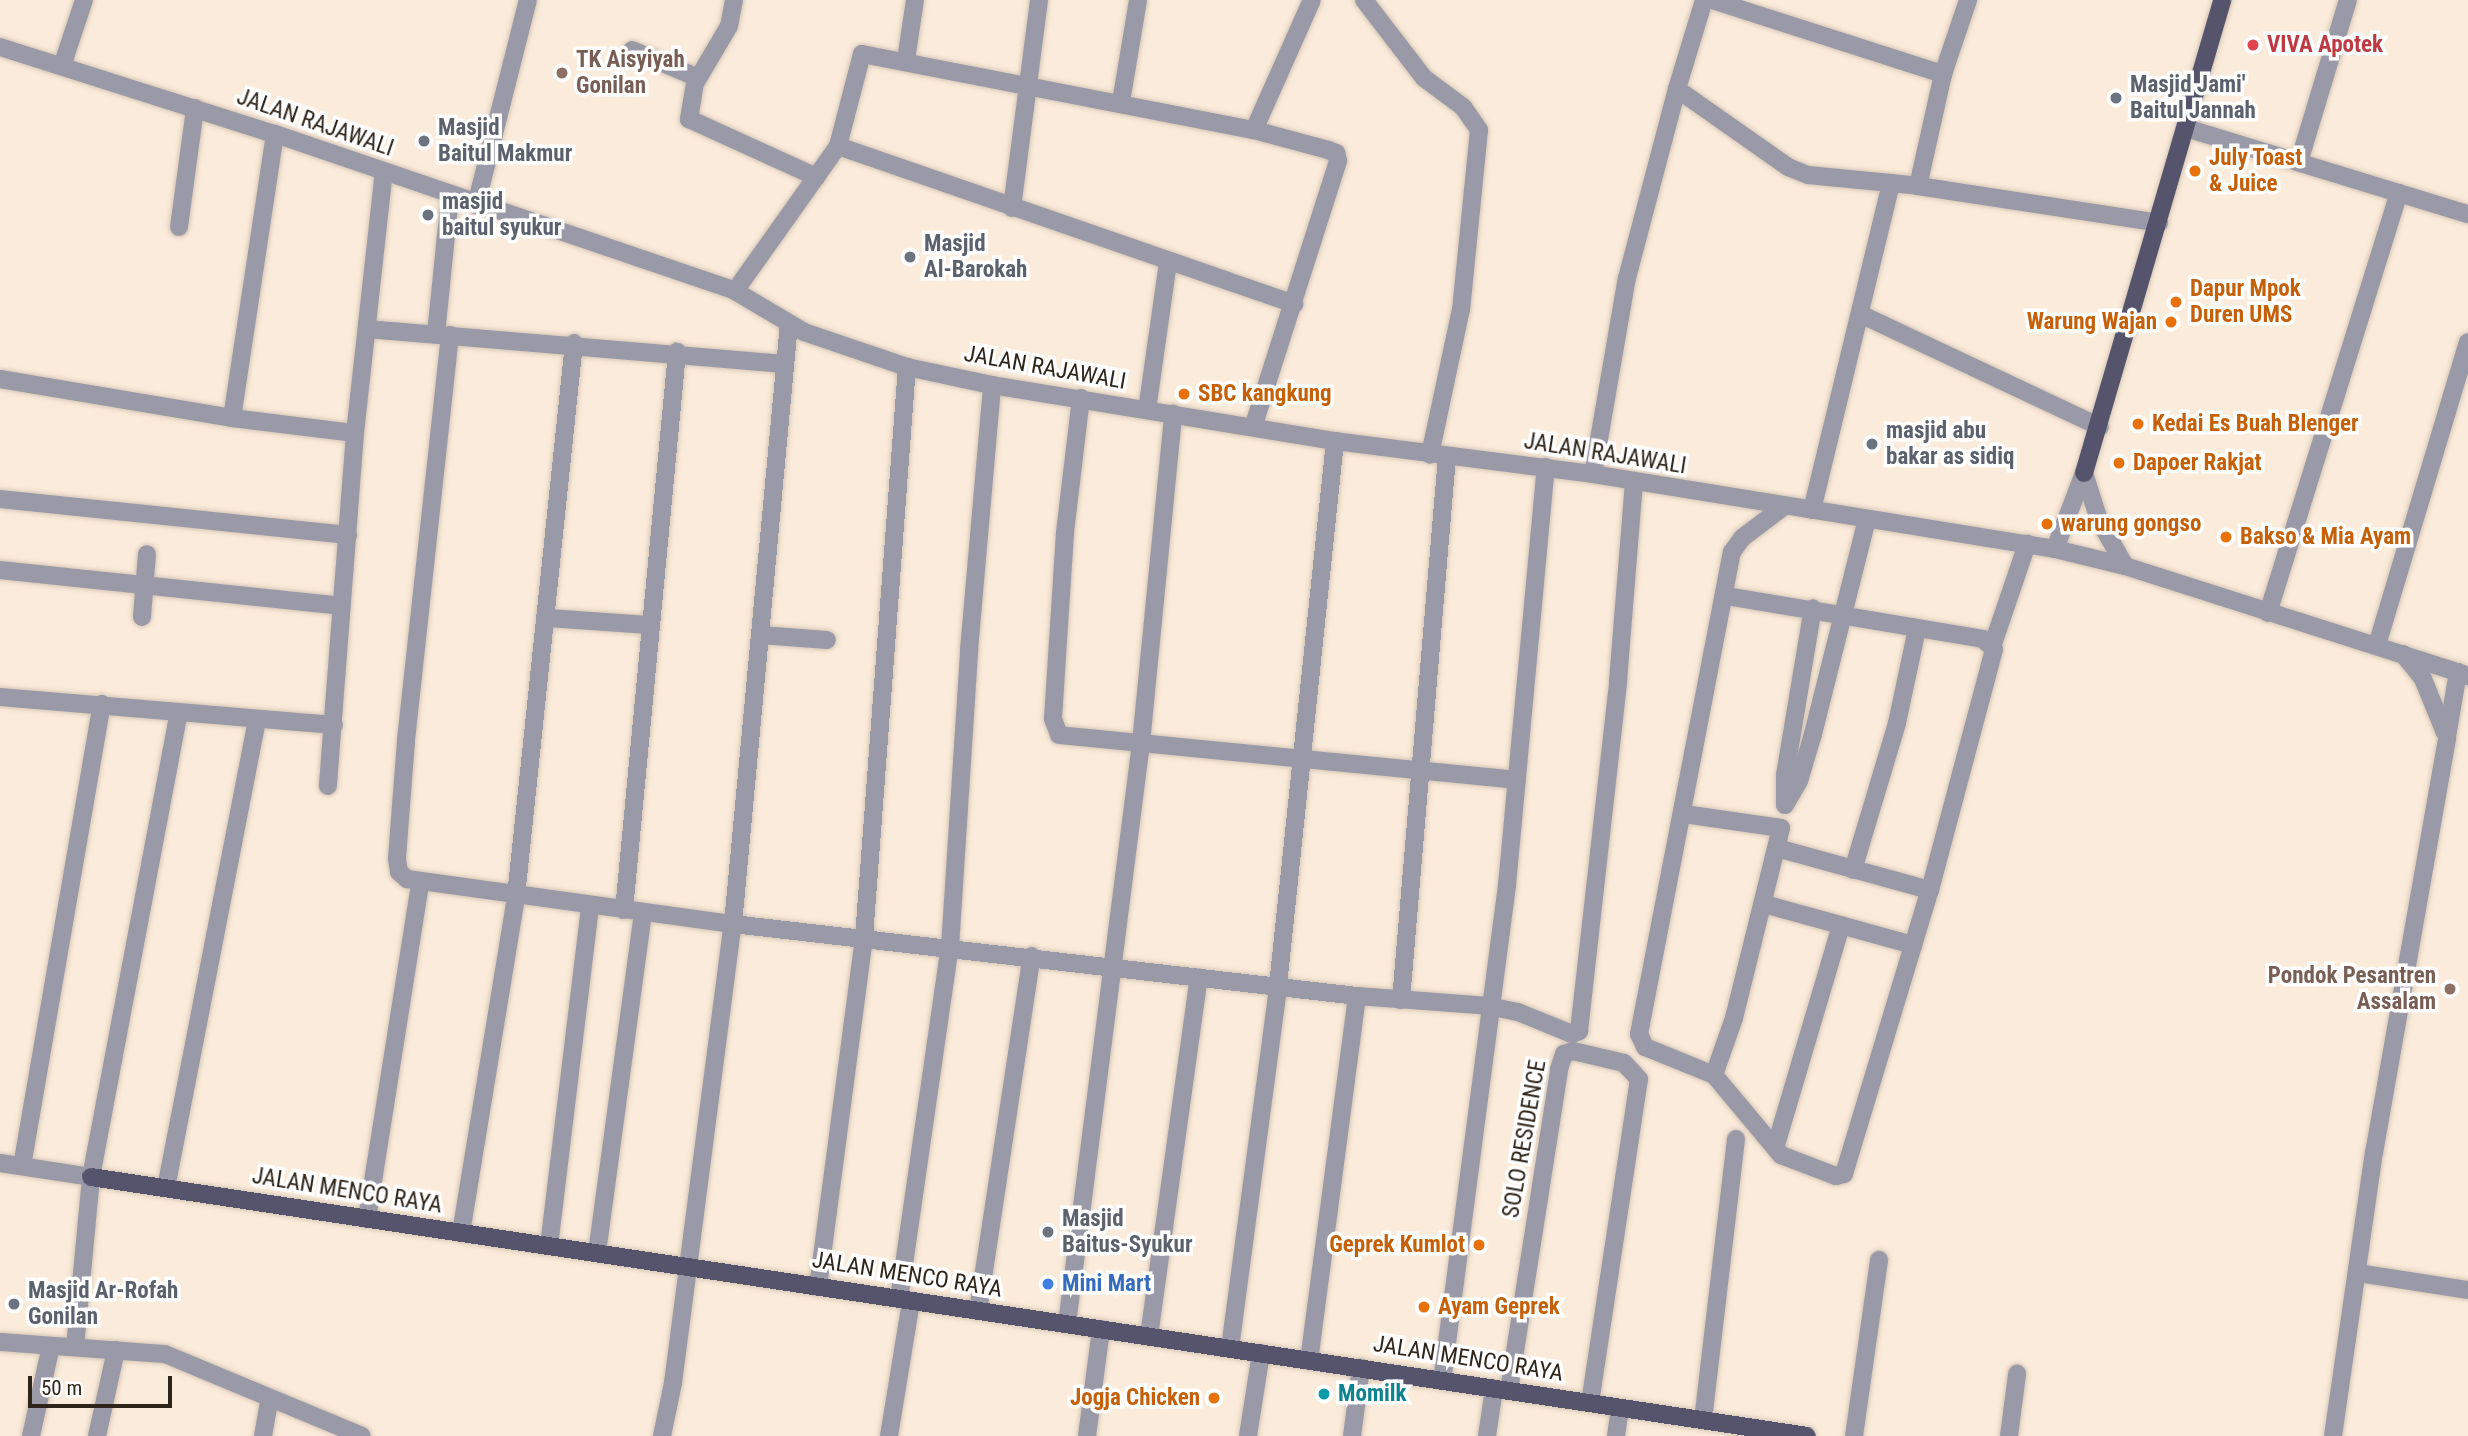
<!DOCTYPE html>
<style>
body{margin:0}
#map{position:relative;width:2468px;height:1436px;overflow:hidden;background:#fbebda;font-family:"Roboto Condensed",sans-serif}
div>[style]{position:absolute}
.roads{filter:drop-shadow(0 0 2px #d6c7b7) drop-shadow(0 0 2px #d6c7b7)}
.minor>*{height:18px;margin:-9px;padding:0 9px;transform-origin:9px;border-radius:9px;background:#9a99a8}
.major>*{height:18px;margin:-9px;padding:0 9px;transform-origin:9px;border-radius:9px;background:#56546d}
.dots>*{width:19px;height:19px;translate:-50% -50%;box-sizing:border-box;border:4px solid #fff;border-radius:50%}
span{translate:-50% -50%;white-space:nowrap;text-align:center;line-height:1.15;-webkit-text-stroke:7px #fff;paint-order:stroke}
.health-label{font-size:23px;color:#be3a42;font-weight:700}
.left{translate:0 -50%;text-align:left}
.education-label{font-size:23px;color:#785e54;font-weight:700}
.right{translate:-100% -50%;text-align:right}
.worship-label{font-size:23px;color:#5b616d;font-weight:700}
.street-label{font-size:23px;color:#2e241a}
.food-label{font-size:23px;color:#c56008;font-weight:700}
.shop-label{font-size:23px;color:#366cbe;font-weight:700}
.culture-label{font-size:23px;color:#0d838f;font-weight:700}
.scale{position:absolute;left:28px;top:1376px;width:144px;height:32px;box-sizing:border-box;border:4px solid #2e241a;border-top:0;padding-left:9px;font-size:21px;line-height:24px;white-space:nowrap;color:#2e241a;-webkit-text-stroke:5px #fff;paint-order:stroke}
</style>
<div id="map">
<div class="roads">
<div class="minor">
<i style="left:1364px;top:0;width:98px;rotate:52.4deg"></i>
<i style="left:1424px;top:78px;width:49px;rotate:36.6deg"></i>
<i style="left:1463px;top:107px;width:28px;rotate:55deg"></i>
<i style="left:1479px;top:130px;width:180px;rotate:95.7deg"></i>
<i style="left:1461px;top:309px;width:149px;rotate:102deg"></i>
<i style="left:1704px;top:0;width:93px;rotate:106.9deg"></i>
<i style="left:1677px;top:89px;width:136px;rotate:35.1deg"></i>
<i style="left:1788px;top:167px;width:22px;rotate:22deg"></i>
<i style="left:1808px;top:175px;width:83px;rotate:5.5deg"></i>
<i style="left:1712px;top:0;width:243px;rotate:17.8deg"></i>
<i style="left:0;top:47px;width:288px;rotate:17.6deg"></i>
<i style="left:275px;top:134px;width:486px;rotate:18.8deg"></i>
<i style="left:735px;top:291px;width:80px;rotate:30.7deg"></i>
<i style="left:804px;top:332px;width:109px;rotate:18.8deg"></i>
<i style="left:907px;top:367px;width:87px;rotate:12deg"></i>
<i style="left:992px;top:385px;width:348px;rotate:9.3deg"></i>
<i style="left:1335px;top:441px;width:260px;rotate:7.3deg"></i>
<i style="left:1593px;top:474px;width:468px;rotate:9.2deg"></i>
<i style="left:2055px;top:549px;width:72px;rotate:13.7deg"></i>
<i style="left:2125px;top:566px;width:349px;rotate:17.7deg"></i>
<i style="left:632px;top:50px;width:69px;rotate:22.9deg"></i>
<i style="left:696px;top:77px;width:43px;rotate:99.5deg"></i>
<i style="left:689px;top:119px;width:140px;rotate:24.5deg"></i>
<i style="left:906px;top:60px;width:61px;rotate:-81.5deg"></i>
<i style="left:62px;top:66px;width:70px;rotate:-71.6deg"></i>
<i style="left:696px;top:82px;width:65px;rotate:-59.5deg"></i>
<i style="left:729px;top:26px;width:26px;rotate:-79deg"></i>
<i style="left:1121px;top:102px;width:103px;rotate:-80.5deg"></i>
<i style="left:2186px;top:128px;width:295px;rotate:17deg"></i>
<i style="left:1254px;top:130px;width:142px;rotate:-66deg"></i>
<i style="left:838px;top:146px;width:483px;rotate:19.1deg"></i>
<i style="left:2299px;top:162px;width:169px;rotate:-73.2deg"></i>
<i style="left:1918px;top:186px;width:244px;rotate:8.7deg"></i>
<i style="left:476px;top:205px;width:211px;rotate:-75.8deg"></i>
<i style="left:1012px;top:208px;width:210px;rotate:-82.6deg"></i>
<i style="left:179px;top:227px;width:120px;rotate:-82.3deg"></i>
<i style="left:735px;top:291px;width:178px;rotate:-54.6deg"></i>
<i style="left:838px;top:146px;width:95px;rotate:-75.4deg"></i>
<i style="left:862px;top:54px;width:399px;rotate:11deg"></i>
<i style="left:1254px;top:130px;width:77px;rotate:15.1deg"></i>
<i style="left:1328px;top:150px;width:9px;rotate:21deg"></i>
<i style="left:1336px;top:153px;width:8px;rotate:76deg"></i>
<i style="left:1338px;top:161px;width:279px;rotate:107.7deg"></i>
<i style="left:1860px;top:314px;width:265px;rotate:25.2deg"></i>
<i style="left:367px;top:329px;width:419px;rotate:4.8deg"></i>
<i style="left:436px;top:334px;width:139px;rotate:-84.2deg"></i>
<i style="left:450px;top:335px;width:408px;rotate:96.2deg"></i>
<i style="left:406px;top:741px;width:118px;rotate:94.4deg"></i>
<i style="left:397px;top:859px;width:13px;rotate:81deg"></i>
<i style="left:399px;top:872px;width:11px;rotate:41deg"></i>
<i style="left:407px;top:879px;width:329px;rotate:7.9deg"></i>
<i style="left:733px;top:924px;width:628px;rotate:6.58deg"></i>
<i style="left:1357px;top:996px;width:132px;rotate:4.3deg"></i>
<i style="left:1489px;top:1006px;width:30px;rotate:12deg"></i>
<i style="left:1518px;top:1012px;width:58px;rotate:22.2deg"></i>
<i style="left:1572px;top:1034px;width:8px;rotate:-23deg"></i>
<i style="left:1579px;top:1031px;width:352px;rotate:-83.6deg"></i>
<i style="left:1618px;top:681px;width:199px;rotate:-85.4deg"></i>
<i style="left:0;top:379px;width:235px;rotate:9.5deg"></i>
<i style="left:232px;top:418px;width:124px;rotate:7deg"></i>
<i style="left:355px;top:433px;width:354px;rotate:94.4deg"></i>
<i style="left:1081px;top:398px;width:136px;rotate:96.8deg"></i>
<i style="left:1065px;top:533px;width:186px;rotate:93.7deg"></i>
<i style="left:1053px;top:719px;width:17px;rotate:69deg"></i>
<i style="left:1059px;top:735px;width:460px;rotate:5.6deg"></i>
<i style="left:1147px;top:410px;width:148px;rotate:-81.9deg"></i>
<i style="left:232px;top:418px;width:287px;rotate:-81.4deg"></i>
<i style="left:355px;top:433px;width:263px;rotate:-83.7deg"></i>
<i style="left:2084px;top:473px;width:49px;rotate:72.3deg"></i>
<i style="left:2099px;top:520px;width:53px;rotate:60.5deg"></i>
<i style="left:1593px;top:474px;width:199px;rotate:-80.2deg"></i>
<i style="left:1627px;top:278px;width:196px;rotate:-75.2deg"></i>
<i style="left:0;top:499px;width:350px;rotate:5.9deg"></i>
<i style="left:1812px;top:510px;width:336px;rotate:-76.4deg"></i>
<i style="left:1891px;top:183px;width:27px;rotate:6deg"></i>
<i style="left:1918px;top:186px;width:115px;rotate:-77.4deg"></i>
<i style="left:1943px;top:74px;width:78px;rotate:-71.3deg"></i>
<i style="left:2055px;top:549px;width:81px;rotate:-69.1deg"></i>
<i style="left:0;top:570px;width:335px;rotate:6deg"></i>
<i style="left:2268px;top:613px;width:440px;rotate:-72.7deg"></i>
<i style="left:142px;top:617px;width:63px;rotate:-85.5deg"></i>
<i style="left:548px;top:618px;width:101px;rotate:4deg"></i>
<i style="left:761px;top:635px;width:66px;rotate:4.3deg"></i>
<i style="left:1993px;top:644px;width:106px;rotate:-71.2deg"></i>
<i style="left:2377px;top:645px;width:316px;rotate:-73.3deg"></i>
<i style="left:2403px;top:654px;width:32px;rotate:51deg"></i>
<i style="left:2423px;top:679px;width:58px;rotate:67.8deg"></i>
<i style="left:0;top:697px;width:335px;rotate:4.8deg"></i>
<i style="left:1785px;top:805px;width:28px;rotate:-60deg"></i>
<i style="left:1799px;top:781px;width:49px;rotate:-73.4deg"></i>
<i style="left:1813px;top:734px;width:222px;rotate:-75.9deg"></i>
<i style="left:1785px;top:805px;width:30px;rotate:-90deg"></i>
<i style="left:1785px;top:775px;width:169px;rotate:-80.5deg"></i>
<i style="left:1684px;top:814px;width:98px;rotate:8.2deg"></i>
<i style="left:1781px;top:828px;width:196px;rotate:103.9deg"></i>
<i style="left:1734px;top:1018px;width:60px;rotate:109.3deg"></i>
<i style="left:1714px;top:1075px;width:74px;rotate:-157.9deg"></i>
<i style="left:1645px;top:1047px;width:14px;rotate:-115deg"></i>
<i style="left:1639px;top:1034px;width:491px;rotate:-79.1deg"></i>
<i style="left:1732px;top:552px;width:17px;rotate:-54deg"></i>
<i style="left:1742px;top:538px;width:51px;rotate:-37.1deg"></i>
<i style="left:1777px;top:848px;width:159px;rotate:15.4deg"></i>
<i style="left:1853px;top:870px;width:153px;rotate:-73.3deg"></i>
<i style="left:1897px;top:723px;width:96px;rotate:-78deg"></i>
<i style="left:1764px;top:904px;width:155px;rotate:15.4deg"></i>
<i style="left:624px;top:910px;width:561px;rotate:-84.57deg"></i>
<i style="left:1401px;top:1000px;width:545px;rotate:-85.16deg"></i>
<i style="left:1714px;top:1075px;width:104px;rotate:50.1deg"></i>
<i style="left:1781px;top:1155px;width:59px;rotate:20.9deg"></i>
<i style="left:1836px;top:1176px;width:8px;rotate:-14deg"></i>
<i style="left:1844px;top:1174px;width:297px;rotate:-73.2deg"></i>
<i style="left:1930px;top:890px;width:249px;rotate:-75.1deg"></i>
<i style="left:1994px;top:649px;width:15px;rotate:-138deg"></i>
<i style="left:1983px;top:639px;width:261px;rotate:-170.5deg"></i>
<i style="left:1776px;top:1145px;width:229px;rotate:-73.5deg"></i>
<i style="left:0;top:1163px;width:92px;rotate:8.7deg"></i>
<i style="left:22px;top:1166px;width:469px;rotate:-80.2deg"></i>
<i style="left:166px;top:1188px;width:477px;rotate:-79deg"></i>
<i style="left:367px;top:1219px;width:339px;rotate:-81deg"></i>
<i style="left:461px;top:1233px;width:341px;rotate:-80.7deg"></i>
<i style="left:516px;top:896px;width:556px;rotate:-84.01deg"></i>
<i style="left:549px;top:1246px;width:342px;rotate:-83.1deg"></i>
<i style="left:597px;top:1253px;width:343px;rotate:-82.3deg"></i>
<i style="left:2358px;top:1273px;width:111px;rotate:8.8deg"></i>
<i style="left:818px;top:1287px;width:353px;rotate:-82.5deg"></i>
<i style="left:864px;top:937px;width:572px;rotate:-85.69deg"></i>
<i style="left:899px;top:1299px;width:356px;rotate:-81.8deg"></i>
<i style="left:950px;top:947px;width:298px;rotate:-86.3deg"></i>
<i style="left:969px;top:650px;width:266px;rotate:-85deg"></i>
<i style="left:978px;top:1311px;width:359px;rotate:-81.4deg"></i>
<i style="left:1067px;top:1324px;width:586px;rotate:-82.74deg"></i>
<i style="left:1141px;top:743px;width:331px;rotate:-84.4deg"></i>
<i style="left:1149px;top:1336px;width:362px;rotate:-82.1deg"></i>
<i style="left:0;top:1342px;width:165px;rotate:4.2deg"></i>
<i style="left:165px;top:1354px;width:213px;rotate:22.6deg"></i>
<i style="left:75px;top:1347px;width:171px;rotate:-84.6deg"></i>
<i style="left:91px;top:1177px;width:473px;rotate:-79.3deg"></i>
<i style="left:1230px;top:1348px;width:356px;rotate:-82.4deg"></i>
<i style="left:1277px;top:995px;width:557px;rotate:-84.02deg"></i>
<i style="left:1309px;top:1361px;width:368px;rotate:-82.5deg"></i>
<i style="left:1442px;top:1381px;width:500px;rotate:-82.53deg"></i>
<i style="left:1507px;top:885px;width:420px;rotate:-84.7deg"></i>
<i style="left:1509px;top:1390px;width:325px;rotate:-81.1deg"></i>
<i style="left:1559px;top:1069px;width:16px;rotate:-72deg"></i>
<i style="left:1564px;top:1054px;width:9px;rotate:-18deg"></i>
<i style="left:1573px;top:1051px;width:52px;rotate:13.2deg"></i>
<i style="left:1624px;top:1063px;width:22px;rotate:47deg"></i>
<i style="left:1639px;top:1079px;width:327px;rotate:98.6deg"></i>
<i style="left:1703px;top:1420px;width:283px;rotate:-83.3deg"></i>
<i style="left:31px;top:1436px;width:92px;rotate:-77.5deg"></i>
<i style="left:97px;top:1436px;width:88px;rotate:-77.5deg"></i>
<i style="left:263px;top:1436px;width:35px;rotate:-80deg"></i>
<i style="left:662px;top:1436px;width:54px;rotate:-78.3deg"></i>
<i style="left:673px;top:1383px;width:463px;rotate:-82.6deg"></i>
<i style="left:733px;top:924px;width:603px;rotate:-84.67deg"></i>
<i style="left:889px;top:1436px;width:137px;rotate:-80.7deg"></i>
<i style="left:1087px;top:1436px;width:108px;rotate:-82.5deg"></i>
<i style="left:1248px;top:1436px;width:84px;rotate:-81.1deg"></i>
<i style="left:1352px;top:1436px;width:69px;rotate:-82.5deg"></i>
<i style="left:1487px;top:1436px;width:48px;rotate:-81.5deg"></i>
<i style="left:1616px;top:1436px;width:28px;rotate:-82deg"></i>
<i style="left:1854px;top:1436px;width:178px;rotate:-81.9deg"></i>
<i style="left:2009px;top:1436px;width:63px;rotate:-82.6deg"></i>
<i style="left:2333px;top:1436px;width:286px;rotate:-81.8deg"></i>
<i style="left:2374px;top:1153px;width:422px;rotate:-80deg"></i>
<i style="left:2447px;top:737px;width:66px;rotate:-80.4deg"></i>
<i style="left:2458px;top:672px;width:11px;rotate:22deg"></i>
</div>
<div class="major">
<i style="left:2084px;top:473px;width:493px;rotate:-73.7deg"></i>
<i style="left:91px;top:1177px;width:1735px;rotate:8.58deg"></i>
</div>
</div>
<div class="dots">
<i style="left:2253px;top:45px;background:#e0444e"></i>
<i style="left:562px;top:73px;background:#8d6e63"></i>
<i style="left:2116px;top:98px;background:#6b7280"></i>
<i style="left:424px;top:141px;background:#6b7280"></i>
<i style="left:2195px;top:171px;background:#e8710a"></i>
<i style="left:428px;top:215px;background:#6b7280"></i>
<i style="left:910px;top:257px;background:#6b7280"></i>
<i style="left:2176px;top:302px;background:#e8710a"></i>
<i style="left:2171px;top:322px;background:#e8710a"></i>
<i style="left:1184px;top:394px;background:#e8710a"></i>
<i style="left:2138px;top:424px;background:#e8710a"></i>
<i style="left:1872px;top:444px;background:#6b7280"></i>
<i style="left:2119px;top:463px;background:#e8710a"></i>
<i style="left:2047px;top:524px;background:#e8710a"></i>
<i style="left:2226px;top:537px;background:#e8710a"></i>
<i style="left:2450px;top:989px;background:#8d6e63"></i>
<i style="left:1048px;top:1232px;background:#6b7280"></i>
<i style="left:1479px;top:1245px;background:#e8710a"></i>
<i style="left:1048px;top:1284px;background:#3f7fe0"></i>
<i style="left:14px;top:1304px;background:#6b7280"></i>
<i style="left:1424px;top:1307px;background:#e8710a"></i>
<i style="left:1324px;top:1394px;background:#0f9aa8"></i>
<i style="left:1214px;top:1398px;background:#e8710a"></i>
</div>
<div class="health-label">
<span class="left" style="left:2267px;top:45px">VIVA Apotek</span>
</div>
<div class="education-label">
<span class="left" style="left:576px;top:73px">TK Aisyiyah<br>Gonilan</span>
<span class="right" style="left:2436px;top:989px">Pondok Pesantren<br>Assalam</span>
</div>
<div class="worship-label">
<span class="left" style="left:2130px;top:98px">Masjid Jami'<br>Baitul Jannah</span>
<span class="left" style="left:438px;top:141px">Masjid<br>Baitul Makmur</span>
<span class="left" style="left:442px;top:215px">masjid<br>baitul syukur</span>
<span class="left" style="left:924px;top:257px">Masjid<br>Al-Barokah</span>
<span class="left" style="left:1886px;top:444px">masjid abu<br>bakar as sidiq</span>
<span class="left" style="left:1062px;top:1232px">Masjid<br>Baitus-Syukur</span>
<span class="left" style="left:28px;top:1304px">Masjid Ar-Rofah<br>Gonilan</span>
</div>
<div class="street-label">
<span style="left:315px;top:123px;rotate:19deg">JALAN RAJAWALI</span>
<span style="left:1045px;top:368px;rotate:10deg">JALAN RAJAWALI</span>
<span style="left:1605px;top:454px;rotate:9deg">JALAN RAJAWALI</span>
<span style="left:1525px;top:1139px;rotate:-80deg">SOLO RESIDENCE</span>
<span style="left:347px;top:1191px;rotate:9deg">JALAN MENCO RAYA</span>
<span style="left:907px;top:1275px;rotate:9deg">JALAN MENCO RAYA</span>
<span style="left:1468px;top:1359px;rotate:9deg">JALAN MENCO RAYA</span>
</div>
<div class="food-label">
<span class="left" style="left:2209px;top:171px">July Toast<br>&amp; Juice</span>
<span class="left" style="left:2190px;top:302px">Dapur Mpok<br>Duren UMS</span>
<span class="right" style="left:2157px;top:322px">Warung Wajan</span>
<span class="left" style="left:1198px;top:394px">SBC kangkung</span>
<span class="left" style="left:2152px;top:424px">Kedai Es Buah Blenger</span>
<span class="left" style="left:2133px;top:463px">Dapoer Rakjat</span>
<span class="left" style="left:2061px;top:524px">warung gongso</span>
<span class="left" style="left:2240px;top:537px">Bakso &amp; Mia Ayam</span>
<span class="right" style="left:1465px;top:1245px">Geprek Kumlot</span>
<span class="left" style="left:1438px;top:1307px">Ayam Geprek</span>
<span class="right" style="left:1200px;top:1398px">Jogja Chicken</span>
</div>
<div class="shop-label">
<span class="left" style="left:1062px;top:1284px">Mini Mart</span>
</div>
<div class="culture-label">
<span class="left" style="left:1338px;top:1394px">Momilk</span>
</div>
<div class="scale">50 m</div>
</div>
